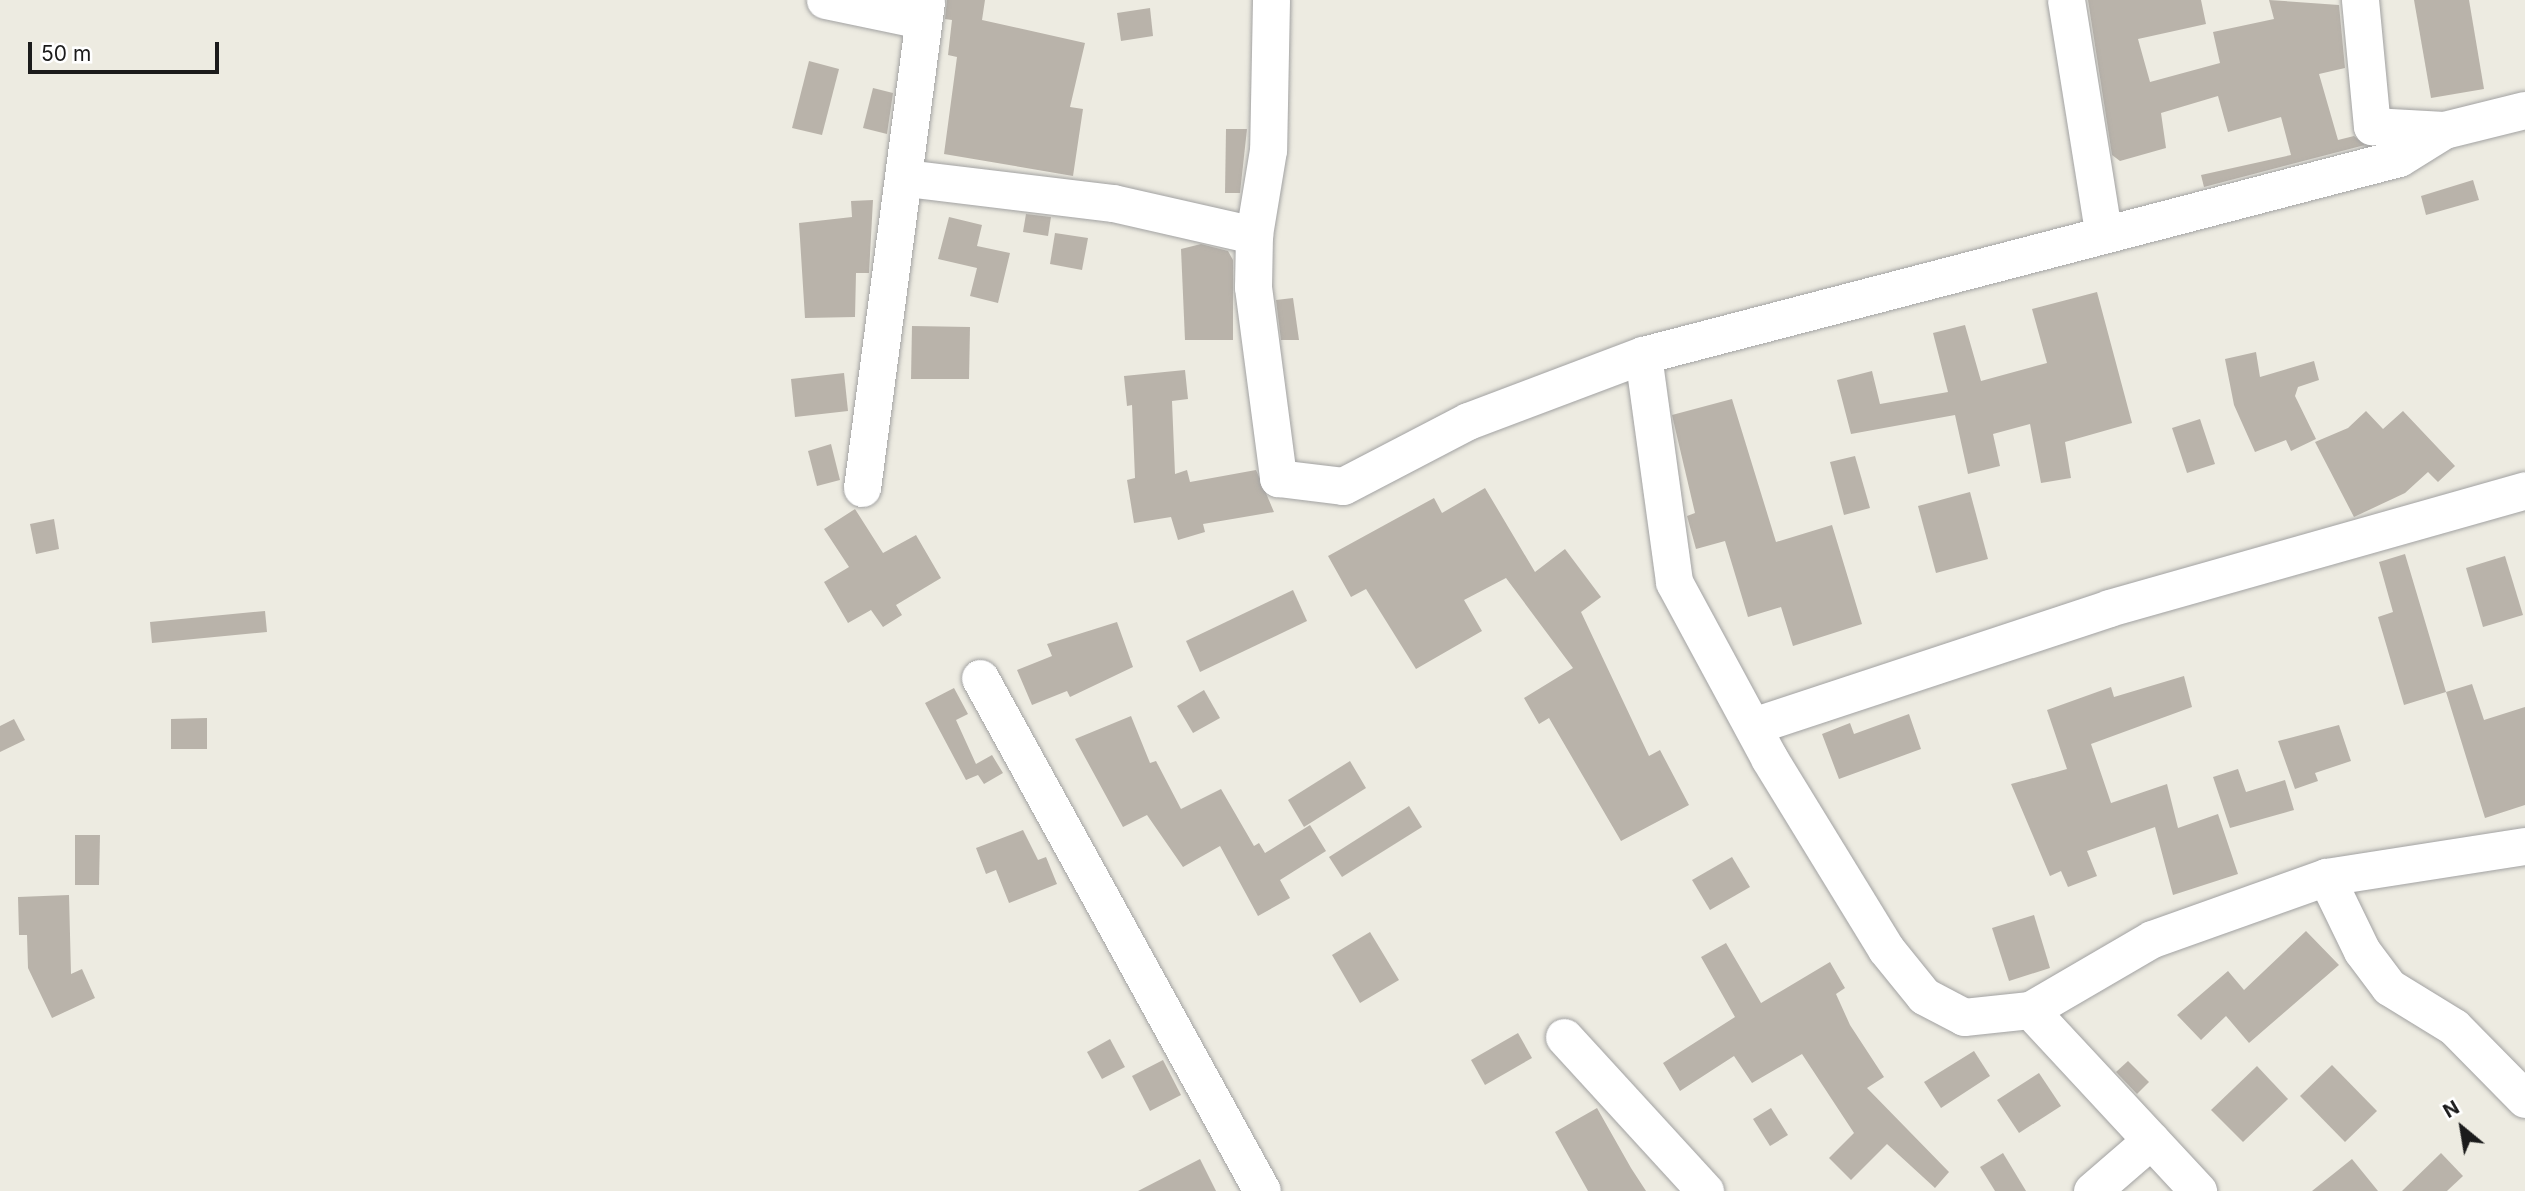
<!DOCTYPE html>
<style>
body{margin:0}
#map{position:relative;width:2525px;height:1191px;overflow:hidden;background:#edebe1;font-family:Inter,sans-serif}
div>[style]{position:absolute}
.building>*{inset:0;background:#b9b3aa}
.roads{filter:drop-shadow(0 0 2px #a2a2a2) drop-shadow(0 0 2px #a2a2a2)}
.minor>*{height:37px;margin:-18.5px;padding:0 18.5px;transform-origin:18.5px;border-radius:18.5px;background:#fff}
span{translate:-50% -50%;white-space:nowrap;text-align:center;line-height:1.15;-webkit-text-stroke:5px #fff;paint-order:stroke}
.north{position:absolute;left:2427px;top:1093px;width:70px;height:70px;-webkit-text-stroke:5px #fff;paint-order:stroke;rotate:330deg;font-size:19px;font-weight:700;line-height:28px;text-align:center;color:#1b1b1b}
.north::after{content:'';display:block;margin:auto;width:24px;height:32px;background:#1b1b1b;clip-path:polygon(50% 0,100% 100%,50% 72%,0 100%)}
.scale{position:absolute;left:28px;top:42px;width:191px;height:32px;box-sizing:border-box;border:4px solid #1b1b1b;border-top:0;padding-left:9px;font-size:21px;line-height:24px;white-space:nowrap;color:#1b1b1b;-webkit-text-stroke:5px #fff;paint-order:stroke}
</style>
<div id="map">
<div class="building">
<i style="clip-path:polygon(947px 0,985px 0,982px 20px,1085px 43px,1070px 107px,1083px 109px,1073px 176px,944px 154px,957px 57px,948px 55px,952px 20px,945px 19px)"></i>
<i style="clip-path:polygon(2088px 0,2201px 0,2206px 24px,2138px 39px,2150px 82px,2220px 63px,2213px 32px,2274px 19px,2269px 0,2339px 5px,2345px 68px,2319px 74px,2338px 140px,2354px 136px,2365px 145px,2204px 187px,2201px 175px,2291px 155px,2281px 117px,2228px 132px,2218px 96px,2161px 113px,2166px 148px,2120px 161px,2112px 155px)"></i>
<i style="clip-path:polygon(2414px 0,2469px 0,2484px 89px,2431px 98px)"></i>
<i style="clip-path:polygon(1150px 8px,1153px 36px,1121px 41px,1117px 13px)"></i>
<i style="clip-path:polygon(809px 61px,839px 69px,822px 135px,792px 128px)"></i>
<i style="clip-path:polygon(873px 88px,893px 93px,887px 134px,863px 128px)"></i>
<i style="clip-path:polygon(1226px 129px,1247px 129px,1240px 193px,1225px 193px)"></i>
<i style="clip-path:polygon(2473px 180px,2479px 200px,2426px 215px,2421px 196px)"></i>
<i style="clip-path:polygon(873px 200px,869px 273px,856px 273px,855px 317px,805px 318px,799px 223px,852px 217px,851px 201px)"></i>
<i style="clip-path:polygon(1026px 214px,1051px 217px,1048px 236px,1023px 232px)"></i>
<i style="clip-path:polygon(949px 217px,982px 225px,977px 246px,1010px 253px,998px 303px,970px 296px,977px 268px,938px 259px)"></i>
<i style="clip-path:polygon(1055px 233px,1088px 238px,1082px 270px,1050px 264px)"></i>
<i style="clip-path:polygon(1201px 244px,1228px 251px,1233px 260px,1233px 340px,1185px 340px,1181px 249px)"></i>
<i style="clip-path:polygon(2097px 292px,2132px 423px,2065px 442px,2071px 478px,2041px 483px,2030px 424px,1993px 434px,2000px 466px,1968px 474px,1955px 415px,1851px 434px,1837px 380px,1872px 371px,1880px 404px,1948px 392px,1933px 333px,1965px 325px,1981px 381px,2047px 363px,2032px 309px)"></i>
<i style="clip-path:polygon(1293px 298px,1299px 340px,1281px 340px,1276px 300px)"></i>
<i style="clip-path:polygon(912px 326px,970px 327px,969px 379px,911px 379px)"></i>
<i style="clip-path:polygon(2256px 352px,2260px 377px,2314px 361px,2319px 380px,2298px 387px,2295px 396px,2316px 439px,2291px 451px,2286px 440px,2255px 452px,2234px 405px,2225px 359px)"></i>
<i style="clip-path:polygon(1185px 370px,1188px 399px,1172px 401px,1175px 474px,1187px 470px,1190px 482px,1256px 470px,1274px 512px,1203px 524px,1205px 532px,1178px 540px,1171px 517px,1134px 523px,1127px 480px,1135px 478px,1132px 405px,1127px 406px,1124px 376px)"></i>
<i style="clip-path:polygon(844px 373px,848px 411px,795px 417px,791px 379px)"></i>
<i style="clip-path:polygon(1732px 399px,1776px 542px,1832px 525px,1862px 624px,1793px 646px,1781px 607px,1748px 617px,1725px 541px,1696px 549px,1687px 516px,1695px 513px,1672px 415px)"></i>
<i style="clip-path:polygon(2366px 411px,2383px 429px,2403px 411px,2455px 466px,2438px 482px,2428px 472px,2405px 493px,2354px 517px,2315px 442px,2348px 428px)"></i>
<i style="clip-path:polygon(2200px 419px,2215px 464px,2187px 473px,2172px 428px)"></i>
<i style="clip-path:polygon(831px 444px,840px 480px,817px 486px,808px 451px)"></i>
<i style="clip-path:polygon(1855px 456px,1870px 508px,1844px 515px,1830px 462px)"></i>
<i style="clip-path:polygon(1485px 488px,1535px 572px,1565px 549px,1601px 597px,1581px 612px,1649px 756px,1660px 750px,1689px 805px,1621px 841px,1549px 718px,1539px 724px,1524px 698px,1573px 668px,1506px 578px,1464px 600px,1482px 631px,1416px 669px,1366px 589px,1351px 597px,1328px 556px,1434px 498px,1442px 513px)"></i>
<i style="clip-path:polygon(1970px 492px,1988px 559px,1936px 573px,1918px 506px)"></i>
<i style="clip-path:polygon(855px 509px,883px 553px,916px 535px,941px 578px,896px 605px,902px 615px,883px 627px,871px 610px,848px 623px,824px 582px,849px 567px,824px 529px)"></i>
<i style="clip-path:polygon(54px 519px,59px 549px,36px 554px,30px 524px)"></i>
<i style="clip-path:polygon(2405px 554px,2446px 692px,2404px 705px,2378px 617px,2393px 612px,2379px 562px)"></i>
<i style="clip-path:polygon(2505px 556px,2523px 615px,2483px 627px,2466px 568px)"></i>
<i style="clip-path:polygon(1293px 590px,1307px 621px,1200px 672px,1186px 641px)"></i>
<i style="clip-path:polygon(265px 611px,267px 632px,152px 643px,150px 622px)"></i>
<i style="clip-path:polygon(1117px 622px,1133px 667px,1070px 697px,1067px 691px,1032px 705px,1017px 670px,1052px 656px,1047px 644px)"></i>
<i style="clip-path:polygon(2184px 676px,2192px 707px,2091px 744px,2111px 803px,2167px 784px,2178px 828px,2218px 814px,2238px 874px,2173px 895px,2155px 827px,2087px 851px,2097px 876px,2068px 887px,2061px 871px,2050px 876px,2011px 784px,2067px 769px,2047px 710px,2111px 687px,2114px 697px)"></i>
<i style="clip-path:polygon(2472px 684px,2484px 720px,2525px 707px,2525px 805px,2485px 818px,2446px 692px)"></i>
<i style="clip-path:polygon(954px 688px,968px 714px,956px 720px,976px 764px,992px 755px,1003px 773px,984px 784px,978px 775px,966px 780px,925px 703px)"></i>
<i style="clip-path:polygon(1204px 690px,1220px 718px,1193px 733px,1177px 706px)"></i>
<i style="clip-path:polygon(1909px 714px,1921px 749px,1839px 779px,1822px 734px,1850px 723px,1854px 734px)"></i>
<i style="clip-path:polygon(1131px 716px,1150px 763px,1156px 761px,1181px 809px,1221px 789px,1254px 846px,1259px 843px,1265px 853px,1310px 825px,1326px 851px,1280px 880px,1290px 898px,1258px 916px,1220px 846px,1183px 867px,1147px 815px,1123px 827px,1075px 739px)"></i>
<i style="clip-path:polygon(207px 718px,207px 749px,171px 749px,171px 719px)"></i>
<i style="clip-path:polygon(14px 719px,25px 740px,0 752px,0 726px)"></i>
<i style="clip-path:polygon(2339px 725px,2351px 761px,2315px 773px,2318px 781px,2295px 789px,2278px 741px)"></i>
<i style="clip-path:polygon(1350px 761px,1366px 788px,1304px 827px,1288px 800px)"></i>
<i style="clip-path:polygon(2238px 769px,2246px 792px,2285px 780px,2294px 810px,2230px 828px,2213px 777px)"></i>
<i style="clip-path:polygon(1409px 806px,1422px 827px,1342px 877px,1329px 857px)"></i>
<i style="clip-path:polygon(1023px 830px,1038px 860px,1046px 857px,1057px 884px,1009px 903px,996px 870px,986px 874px,976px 848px)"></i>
<i style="clip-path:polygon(75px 835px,100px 835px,99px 885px,75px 885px)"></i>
<i style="clip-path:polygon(1732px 857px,1750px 887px,1710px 910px,1692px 880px)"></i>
<i style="clip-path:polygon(69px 895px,71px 974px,82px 969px,95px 998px,52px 1018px,28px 968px,27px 935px,19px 935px,18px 897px)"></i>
<i style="clip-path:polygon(2034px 915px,2050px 968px,2009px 981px,1992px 928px)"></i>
<i style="clip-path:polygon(2306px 931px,2339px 965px,2249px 1043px,2226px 1016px,2201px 1040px,2177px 1015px,2228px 971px,2244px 990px)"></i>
<i style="clip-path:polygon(1370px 932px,1399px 980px,1360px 1003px,1332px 955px)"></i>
<i style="clip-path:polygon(1726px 943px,1761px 1003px,1830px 962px,1845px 988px,1836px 994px,1850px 1025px,1884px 1077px,1867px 1088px,1949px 1172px,1935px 1188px,1887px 1144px,1851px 1180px,1829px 1158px,1854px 1133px,1802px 1054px,1752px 1083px,1734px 1056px,1680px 1091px,1663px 1063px,1735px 1017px,1701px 957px)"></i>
<i style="clip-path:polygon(1518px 1033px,1532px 1058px,1485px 1085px,1471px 1060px)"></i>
<i style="clip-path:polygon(1110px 1039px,1125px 1067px,1102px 1079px,1087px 1052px)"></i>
<i style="clip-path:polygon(1974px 1051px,1990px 1076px,1941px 1108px,1924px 1082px)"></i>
<i style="clip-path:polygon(1163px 1060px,1181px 1095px,1150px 1111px,1132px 1076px)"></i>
<i style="clip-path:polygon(2128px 1061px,2149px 1082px,2137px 1094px,2116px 1072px)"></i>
<i style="clip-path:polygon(2332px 1065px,2377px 1111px,2345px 1142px,2300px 1096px)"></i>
<i style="clip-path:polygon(2257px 1066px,2288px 1099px,2243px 1142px,2211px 1110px)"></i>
<i style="clip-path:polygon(2039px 1073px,2061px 1106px,2019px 1133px,1997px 1100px)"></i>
<i style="clip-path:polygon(1597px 1108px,1631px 1168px,1646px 1191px,1588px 1191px,1555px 1132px)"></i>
<i style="clip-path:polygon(1771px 1108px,1788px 1135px,1770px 1146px,1753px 1119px)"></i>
<i style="clip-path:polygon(2003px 1153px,2026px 1191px,1995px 1191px,1980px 1167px)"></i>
<i style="clip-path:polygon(2441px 1153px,2463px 1176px,2447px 1191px,2402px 1191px)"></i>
<i style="clip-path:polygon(1200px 1159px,1216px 1191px,1138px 1191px)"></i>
<i style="clip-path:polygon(2352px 1159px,2378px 1191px,2312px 1191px)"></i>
</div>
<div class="roads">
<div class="minor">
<i style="left:825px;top:0;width:99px;rotate:11.7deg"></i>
<i style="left:1271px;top:0;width:150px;rotate:91.1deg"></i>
<i style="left:1268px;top:150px;width:86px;rotate:99.4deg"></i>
<i style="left:1254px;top:235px;width:52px;rotate:91.1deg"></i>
<i style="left:1253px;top:287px;width:193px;rotate:82.5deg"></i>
<i style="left:1278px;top:478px;width:65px;rotate:7deg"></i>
<i style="left:1343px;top:486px;width:141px;rotate:-27.5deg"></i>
<i style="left:1468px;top:421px;width:187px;rotate:-20.7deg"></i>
<i style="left:1643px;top:355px;width:781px;rotate:-14.61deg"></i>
<i style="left:2399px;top:158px;width:53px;rotate:-31.9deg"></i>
<i style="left:2444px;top:130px;width:83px;rotate:-13.9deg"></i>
<i style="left:2066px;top:0;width:234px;rotate:80.9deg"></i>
<i style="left:2360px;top:0;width:127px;rotate:84.6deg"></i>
<i style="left:2372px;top:126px;width:72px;rotate:3.2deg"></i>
<i style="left:906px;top:178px;width:209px;rotate:6.9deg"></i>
<i style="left:1113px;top:203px;width:145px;rotate:12.8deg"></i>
<i style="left:1643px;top:355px;width:229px;rotate:82.2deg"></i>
<i style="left:1674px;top:582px;width:200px;rotate:61.6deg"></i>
<i style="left:1769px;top:758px;width:224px;rotate:58.5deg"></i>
<i style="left:1886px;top:949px;width:60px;rotate:51deg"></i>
<i style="left:1924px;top:996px;width:45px;rotate:27.7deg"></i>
<i style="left:1964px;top:1017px;width:66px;rotate:-6.1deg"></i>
<i style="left:2030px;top:1010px;width:141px;rotate:-30.2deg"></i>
<i style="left:2152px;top:939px;width:185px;rotate:-19.6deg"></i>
<i style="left:2326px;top:877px;width:201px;rotate:-8.9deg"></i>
<i style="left:862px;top:488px;width:492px;rotate:-82.5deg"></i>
<i style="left:980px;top:678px;width:585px;rotate:61.2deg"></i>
<i style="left:1753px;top:726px;width:375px;rotate:-18.3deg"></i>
<i style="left:2109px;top:608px;width:432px;rotate:-15.8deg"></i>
<i style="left:2326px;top:877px;width:82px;rotate:64.1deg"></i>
<i style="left:2362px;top:951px;width:45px;rotate:53.1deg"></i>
<i style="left:2389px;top:987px;width:76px;rotate:31.6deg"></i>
<i style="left:2454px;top:1027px;width:101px;rotate:45.4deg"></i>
<i style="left:2030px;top:1010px;width:247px;rotate:47.1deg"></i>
<i style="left:1564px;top:1037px;width:209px;rotate:47.5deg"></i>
<i style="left:2092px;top:1191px;width:78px;rotate:-40.8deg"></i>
</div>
</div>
<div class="north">N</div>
<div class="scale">50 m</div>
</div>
